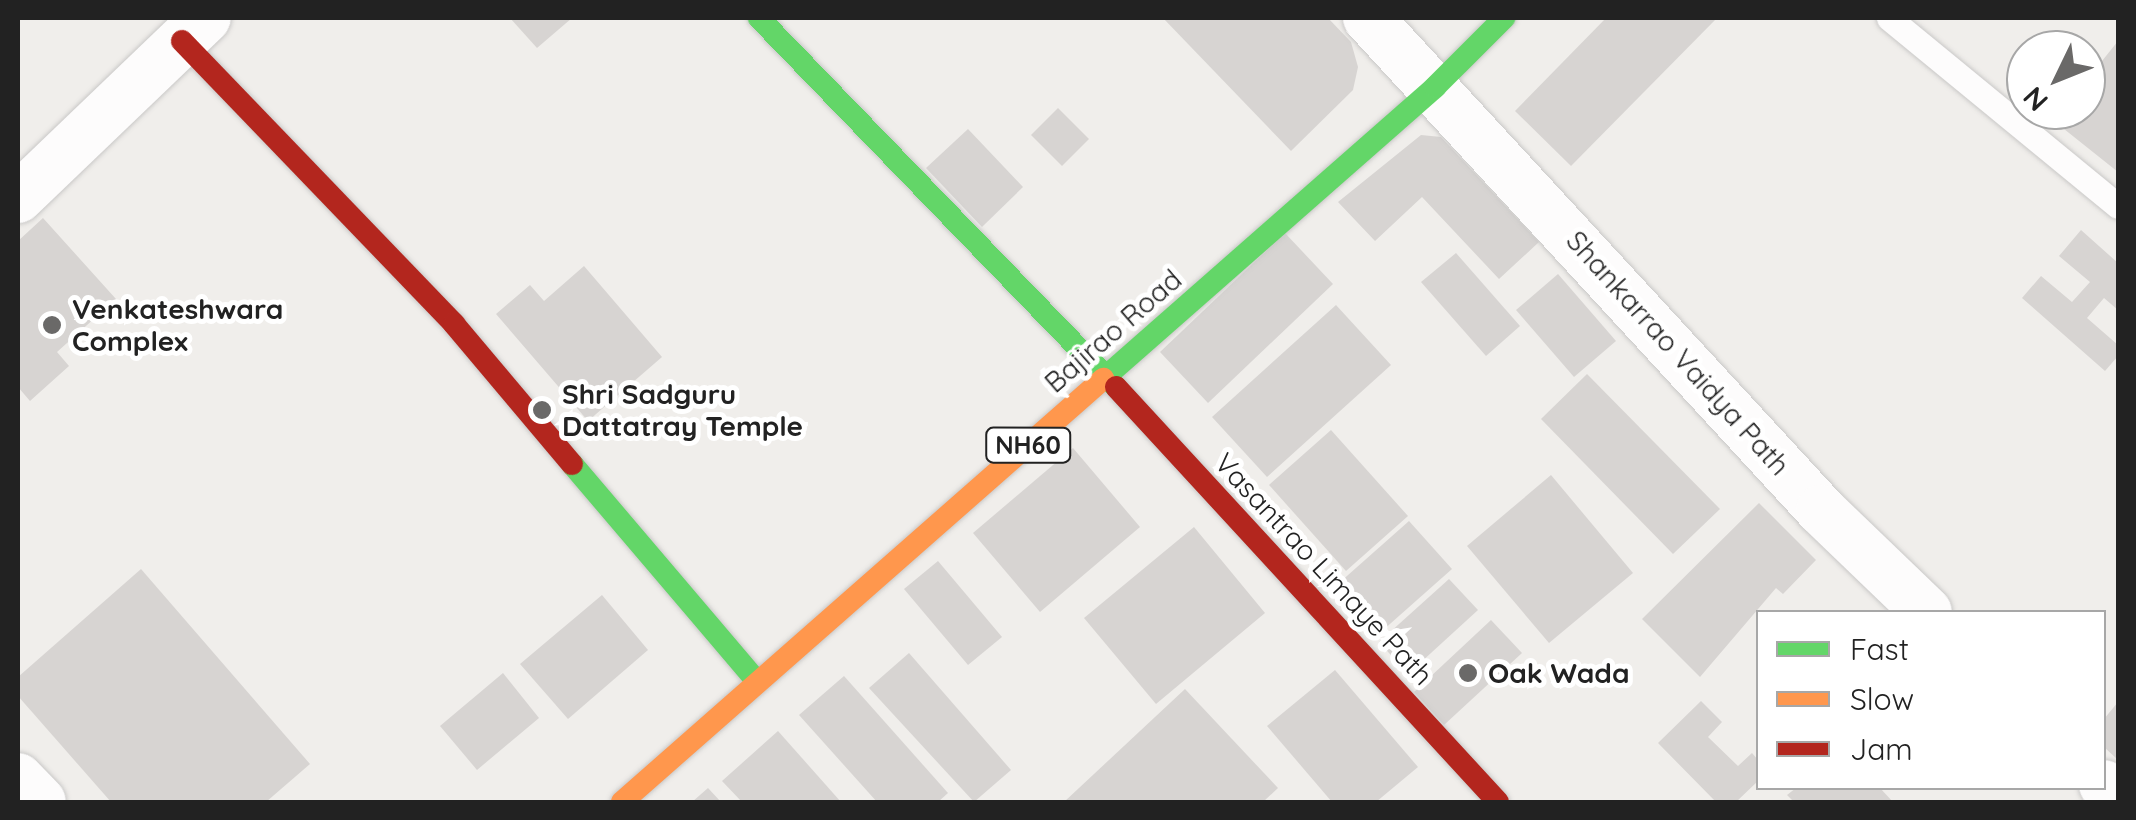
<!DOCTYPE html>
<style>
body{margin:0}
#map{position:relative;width:2136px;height:820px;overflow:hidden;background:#f0eeeb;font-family:Quicksand,sans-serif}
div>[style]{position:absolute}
.building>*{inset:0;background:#d7d4d2}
.roads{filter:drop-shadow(0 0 2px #c9c8c7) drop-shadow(0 0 2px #c9c8c7)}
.lane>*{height:25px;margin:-12.5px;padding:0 12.5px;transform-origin:12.5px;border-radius:12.5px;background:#fdfcfc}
.street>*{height:50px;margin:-25px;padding:0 25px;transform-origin:25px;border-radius:25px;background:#fdfcfc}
.fast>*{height:22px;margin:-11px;padding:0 11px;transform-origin:11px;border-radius:11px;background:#63d668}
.slow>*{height:22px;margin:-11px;padding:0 11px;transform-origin:11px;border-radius:11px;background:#ff974d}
.jam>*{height:22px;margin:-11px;padding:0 11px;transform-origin:11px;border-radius:11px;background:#b3261e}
.dots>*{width:28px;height:28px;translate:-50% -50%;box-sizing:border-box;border:5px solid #fff;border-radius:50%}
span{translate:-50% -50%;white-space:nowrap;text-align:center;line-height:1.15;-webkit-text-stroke:10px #fff;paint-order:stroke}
.shield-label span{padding:2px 8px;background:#fff;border:2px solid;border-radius:8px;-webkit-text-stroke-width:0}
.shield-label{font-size:25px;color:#222;font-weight:700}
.poi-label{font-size:28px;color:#222;font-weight:700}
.left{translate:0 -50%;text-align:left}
.street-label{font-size:28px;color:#222}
.frame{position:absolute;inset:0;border:20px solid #222;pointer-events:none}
.legend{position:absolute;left:1756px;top:610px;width:350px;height:180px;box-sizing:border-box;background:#fff;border:2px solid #a7a7a7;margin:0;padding:12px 18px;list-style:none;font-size:30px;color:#222}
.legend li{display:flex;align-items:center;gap:20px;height:50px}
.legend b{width:50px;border:2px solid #a7a7a7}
.north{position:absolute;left:2006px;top:30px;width:100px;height:100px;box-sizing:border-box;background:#fff;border:2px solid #a7a7a7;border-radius:50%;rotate:227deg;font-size:28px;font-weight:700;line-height:40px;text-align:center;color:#222}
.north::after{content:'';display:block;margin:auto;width:35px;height:45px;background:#6a6968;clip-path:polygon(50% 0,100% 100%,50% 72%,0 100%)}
</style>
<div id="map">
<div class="building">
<i style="clip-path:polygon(510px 18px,572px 18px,537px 48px)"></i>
<i style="clip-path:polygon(1163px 18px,1328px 18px,1351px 42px,1358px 67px,1353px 90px,1291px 151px)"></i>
<i style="clip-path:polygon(1606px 18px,1717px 18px,1571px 166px,1515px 111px)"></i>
<i style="clip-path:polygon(2118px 41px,2118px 172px,2054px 121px,2063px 110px,2086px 110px,2086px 81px)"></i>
<i style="clip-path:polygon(1058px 108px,1089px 139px,1062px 166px,1031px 135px)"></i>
<i style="clip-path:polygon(968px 129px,1023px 187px,982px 227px,926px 168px)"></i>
<i style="clip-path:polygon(1421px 135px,1441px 137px,1539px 242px,1499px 279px,1422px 197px,1375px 241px,1338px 202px)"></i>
<i style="clip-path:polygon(43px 218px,116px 299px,57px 352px,69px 366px,30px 401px,18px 387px,18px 241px)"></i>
<i style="clip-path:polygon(2081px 230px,2118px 263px,2118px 310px,2104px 298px,2087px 318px,2118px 345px,2118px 356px,2105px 371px,2022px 298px,2041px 276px,2072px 302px,2090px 282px,2059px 256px)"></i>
<i style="clip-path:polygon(1285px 233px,1333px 284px,1208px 403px,1160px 352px)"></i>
<i style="clip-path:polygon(1456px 253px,1520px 326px,1486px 356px,1421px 282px)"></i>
<i style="clip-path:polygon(584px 266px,662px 357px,588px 421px,496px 314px,530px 285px,544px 301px)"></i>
<i style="clip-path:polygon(1558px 274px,1616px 341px,1574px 377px,1516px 310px)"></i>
<i style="clip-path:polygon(1336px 305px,1391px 365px,1267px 477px,1212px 417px)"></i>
<i style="clip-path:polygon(1587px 374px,1720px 509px,1673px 554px,1541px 419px)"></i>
<i style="clip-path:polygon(1331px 430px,1408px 516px,1346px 571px,1269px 485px)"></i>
<i style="clip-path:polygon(1073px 448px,1140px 527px,1040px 612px,973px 533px)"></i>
<i style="clip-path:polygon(1551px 475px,1633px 573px,1549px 643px,1467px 546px)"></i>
<i style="clip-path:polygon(1759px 503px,1816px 560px,1783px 594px,1776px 588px,1700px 677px,1642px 619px)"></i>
<i style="clip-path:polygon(1409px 521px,1452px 569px,1373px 639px,1330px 591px)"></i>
<i style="clip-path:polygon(1194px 527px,1265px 613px,1156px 704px,1084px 618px)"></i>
<i style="clip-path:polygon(938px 561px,1002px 637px,968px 665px,904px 589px)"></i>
<i style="clip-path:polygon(141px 569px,310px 764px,266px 802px,111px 802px,18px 696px,18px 677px)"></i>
<i style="clip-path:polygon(1449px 579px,1478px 610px,1408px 674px,1379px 642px)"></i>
<i style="clip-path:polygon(602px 595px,648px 650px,568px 719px,520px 664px)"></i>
<i style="clip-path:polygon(1491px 620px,1522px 653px,1444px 725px,1414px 692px)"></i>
<i style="clip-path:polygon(909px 653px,1011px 770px,974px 802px,869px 688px)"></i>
<i style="clip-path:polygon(1335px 670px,1418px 767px,1376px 802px,1332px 802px,1267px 726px)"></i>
<i style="clip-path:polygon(503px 673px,539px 718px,477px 770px,440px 726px)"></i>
<i style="clip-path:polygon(844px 676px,948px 793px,938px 802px,877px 802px,799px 715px)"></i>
<i style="clip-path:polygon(1185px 689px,1278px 788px,1263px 802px,1064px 802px)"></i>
<i style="clip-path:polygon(1701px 701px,1722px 722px,1708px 737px,1738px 766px,1752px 753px,1758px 760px,1758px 781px,1736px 802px,1716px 802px,1658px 743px)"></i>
<i style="clip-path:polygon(2118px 702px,2118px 760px,2104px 747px,2104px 719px)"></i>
<i style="clip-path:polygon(778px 731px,841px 802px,742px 802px,722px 781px)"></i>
<i style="clip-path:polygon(708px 788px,721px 802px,692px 802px)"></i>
<i style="clip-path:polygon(1796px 788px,1880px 788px,1893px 802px,1794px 802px,1787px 795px)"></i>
</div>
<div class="roads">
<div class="lane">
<i style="left:1889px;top:18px;width:296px;rotate:39.4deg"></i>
</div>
<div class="street">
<i style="left:1368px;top:18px;width:669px;rotate:47.36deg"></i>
<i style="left:1821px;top:510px;width:147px;rotate:43.9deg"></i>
<i style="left:18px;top:198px;width:260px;rotate:-43.8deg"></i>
<i style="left:18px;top:778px;width:33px;rotate:46deg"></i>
<i style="left:2104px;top:785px;width:20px;rotate:45deg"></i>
</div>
<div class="fast">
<i style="left:759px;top:18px;width:513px;rotate:45.95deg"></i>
<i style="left:1103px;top:379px;width:442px;rotate:-41.3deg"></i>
<i style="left:1435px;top:87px;width:98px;rotate:-45deg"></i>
<i style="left:572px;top:464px;width:285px;rotate:49.6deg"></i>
</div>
<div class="slow">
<i style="left:622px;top:802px;width:641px;rotate:-41.33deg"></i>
</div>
<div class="jam">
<i style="left:182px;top:41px;width:393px;rotate:46.1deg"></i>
<i style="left:454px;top:324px;width:183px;rotate:49.9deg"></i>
<i style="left:1116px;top:387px;width:564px;rotate:47.37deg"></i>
</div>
</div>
<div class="dots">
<i style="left:52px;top:325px;background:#6a6968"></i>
<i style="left:542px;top:410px;background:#6a6968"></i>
<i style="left:1468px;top:673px;background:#6a6968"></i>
</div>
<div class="shield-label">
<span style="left:1028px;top:445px">NH60</span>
</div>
<div class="poi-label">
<span class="left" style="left:72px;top:325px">Venkateshwara<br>Complex</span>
<span class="left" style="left:562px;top:410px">Shri Sadguru<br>Dattatray Temple</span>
<span class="left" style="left:1488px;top:673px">Oak Wada</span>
</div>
<div class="street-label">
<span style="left:1113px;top:331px;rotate:-41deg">Bajirao Road</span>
<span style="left:1678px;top:353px;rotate:48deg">Shankarrao Vaidya Path</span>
<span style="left:1324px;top:569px;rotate:47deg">Vasantrao Limaye Path</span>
</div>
<div class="frame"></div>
<ul class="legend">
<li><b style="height:12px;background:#63d668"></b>Fast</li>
<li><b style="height:12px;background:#ff974d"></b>Slow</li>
<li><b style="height:12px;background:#b3261e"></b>Jam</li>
</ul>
<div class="north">N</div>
</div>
